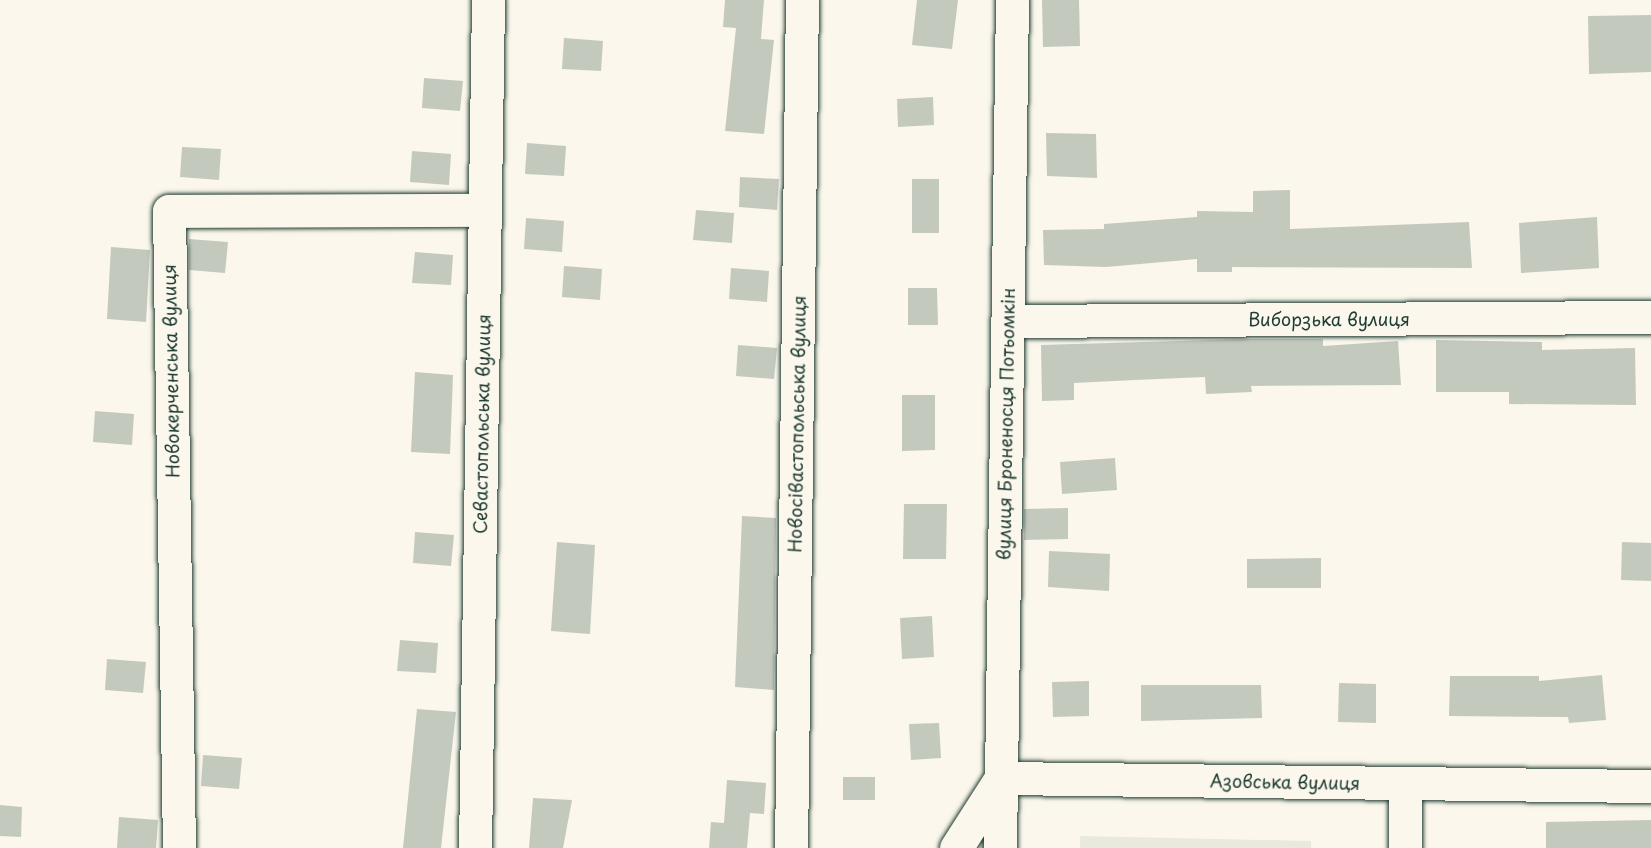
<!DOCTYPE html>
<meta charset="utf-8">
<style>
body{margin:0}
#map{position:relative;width:1651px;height:848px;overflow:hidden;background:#fbf7ec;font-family:"Playpen Sans",sans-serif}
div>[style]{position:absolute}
.built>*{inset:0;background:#eae9de}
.building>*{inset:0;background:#c4c9be}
.roads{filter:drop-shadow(0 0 2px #1f3d34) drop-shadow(0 0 2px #1f3d34)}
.minor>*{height:33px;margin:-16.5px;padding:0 16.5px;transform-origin:16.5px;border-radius:16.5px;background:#fbf7ec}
span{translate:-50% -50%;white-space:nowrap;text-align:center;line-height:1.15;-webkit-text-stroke:7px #fbf7ec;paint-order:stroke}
.street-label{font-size:18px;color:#1f3d34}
</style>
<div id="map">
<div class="built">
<i style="clip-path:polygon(1080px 836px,1311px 841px,1311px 848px,1080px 848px)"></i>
</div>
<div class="building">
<i style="clip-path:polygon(725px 0,764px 0,761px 39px,774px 40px,764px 134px,725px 131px,736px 28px,723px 27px)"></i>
<i style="clip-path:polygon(917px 0,958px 0,952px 49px,912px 45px)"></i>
<i style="clip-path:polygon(1042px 0,1079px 0,1080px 46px,1043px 47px)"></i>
<i style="clip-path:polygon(1651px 15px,1651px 72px,1589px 74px,1588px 16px)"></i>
<i style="clip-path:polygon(564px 38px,603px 41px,601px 71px,562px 69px)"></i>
<i style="clip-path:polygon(424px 78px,463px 81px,460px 111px,422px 108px)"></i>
<i style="clip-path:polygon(933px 97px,934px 125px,898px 127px,897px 99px)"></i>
<i style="clip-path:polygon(1046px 133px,1096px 134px,1097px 178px,1047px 176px)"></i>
<i style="clip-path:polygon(527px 143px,566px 146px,564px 176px,525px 174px)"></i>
<i style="clip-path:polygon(182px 147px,221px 149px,219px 180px,180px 177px)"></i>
<i style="clip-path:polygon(412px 151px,451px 154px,449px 185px,410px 182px)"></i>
<i style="clip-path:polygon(740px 177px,779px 179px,777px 210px,739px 207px)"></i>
<i style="clip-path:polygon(912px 179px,939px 179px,939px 233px,912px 233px)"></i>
<i style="clip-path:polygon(1290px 190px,1290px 229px,1469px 222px,1472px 268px,1232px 267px,1232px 272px,1197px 272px,1197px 259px,1106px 267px,1044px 265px,1043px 230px,1104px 229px,1104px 224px,1197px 217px,1197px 211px,1253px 212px,1253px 191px)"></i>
<i style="clip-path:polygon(696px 210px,734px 213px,732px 243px,693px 240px)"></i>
<i style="clip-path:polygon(1597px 217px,1599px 268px,1521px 273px,1519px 223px)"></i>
<i style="clip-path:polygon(526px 218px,564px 221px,562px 252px,524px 249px)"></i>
<i style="clip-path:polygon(189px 239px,228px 242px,225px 273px,189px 270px)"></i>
<i style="clip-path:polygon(111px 247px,150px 250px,146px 322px,107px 319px)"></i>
<i style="clip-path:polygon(415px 252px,453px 255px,451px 285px,412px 283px)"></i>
<i style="clip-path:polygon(564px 266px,602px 269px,600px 300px,562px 297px)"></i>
<i style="clip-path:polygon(731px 268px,769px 271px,767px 302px,729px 299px)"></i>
<i style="clip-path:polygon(908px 288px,937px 288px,938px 325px,908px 325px)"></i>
<i style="clip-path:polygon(1248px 339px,1323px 339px,1323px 346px,1398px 341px,1401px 385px,1251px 386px,1252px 392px,1206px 394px,1205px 377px,1134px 380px,1074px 383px,1074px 400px,1042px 401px,1041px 345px)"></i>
<i style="clip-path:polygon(1436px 340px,1542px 342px,1542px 350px,1635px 348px,1636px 405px,1509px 404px,1509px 392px,1436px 392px)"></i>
<i style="clip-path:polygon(738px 345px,777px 348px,774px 379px,736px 376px)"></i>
<i style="clip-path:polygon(415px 372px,453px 375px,450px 454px,411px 452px)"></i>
<i style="clip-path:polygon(902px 395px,935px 395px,935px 450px,902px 451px)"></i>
<i style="clip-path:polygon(95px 411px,134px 414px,132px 445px,93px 442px)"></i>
<i style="clip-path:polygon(1115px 458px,1117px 490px,1062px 494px,1060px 462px)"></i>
<i style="clip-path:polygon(904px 504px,947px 504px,946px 559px,903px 559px)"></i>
<i style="clip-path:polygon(1068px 508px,1068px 539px,1024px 540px,1024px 509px)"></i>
<i style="clip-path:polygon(742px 516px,776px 518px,774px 690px,735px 687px)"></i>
<i style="clip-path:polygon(415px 532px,454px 535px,451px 566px,413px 563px)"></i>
<i style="clip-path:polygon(557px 542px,595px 545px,590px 634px,551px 631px)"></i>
<i style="clip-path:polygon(1622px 542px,1651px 543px,1651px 581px,1621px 580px)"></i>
<i style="clip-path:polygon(1049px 551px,1110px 554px,1109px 591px,1048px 587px)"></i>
<i style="clip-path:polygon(1321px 558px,1321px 588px,1247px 588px,1247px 559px)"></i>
<i style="clip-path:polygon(932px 616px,934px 657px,902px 659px,900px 618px)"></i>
<i style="clip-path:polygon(400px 640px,438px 643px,436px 673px,397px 671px)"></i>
<i style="clip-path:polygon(107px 659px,146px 662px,143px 693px,105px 690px)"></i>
<i style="clip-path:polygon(1602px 675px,1606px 720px,1569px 723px,1568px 717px,1449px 716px,1450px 676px,1539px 676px,1539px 681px)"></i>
<i style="clip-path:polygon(1089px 681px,1089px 716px,1053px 717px,1052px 682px)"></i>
<i style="clip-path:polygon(1339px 683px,1376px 684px,1376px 723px,1338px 722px)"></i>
<i style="clip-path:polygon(1141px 685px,1261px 685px,1262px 718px,1141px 721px)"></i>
<i style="clip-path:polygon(417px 709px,456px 712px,441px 848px,403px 848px)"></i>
<i style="clip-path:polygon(939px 723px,941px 758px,911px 760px,909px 724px)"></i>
<i style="clip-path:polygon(203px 755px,242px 758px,239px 789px,201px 786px)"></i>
<i style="clip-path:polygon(843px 777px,875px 777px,875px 800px,843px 800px)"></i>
<i style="clip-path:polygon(727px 780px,766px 783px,764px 814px,750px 813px,747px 848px,709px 848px,711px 822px,724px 823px)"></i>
<i style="clip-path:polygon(533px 798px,572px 800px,563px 848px,529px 848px)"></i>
<i style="clip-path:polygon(0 805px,22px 807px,21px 837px,0 836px)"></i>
<i style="clip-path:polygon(119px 817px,158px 820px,156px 848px,117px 848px)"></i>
<i style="clip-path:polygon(1651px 820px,1651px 848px,1546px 848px,1546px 822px)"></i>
</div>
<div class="roads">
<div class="minor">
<i style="left:1008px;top:321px;width:643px;rotate:-0.36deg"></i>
<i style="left:1405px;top:783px;width:65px;rotate:90deg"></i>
<i style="left:179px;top:848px;width:637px;rotate:-90.9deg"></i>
<i style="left:169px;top:211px;width:316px;rotate:-0.2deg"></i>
<i style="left:475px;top:848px;width:848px;rotate:-89.12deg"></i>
<i style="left:791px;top:848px;width:848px;rotate:-89.26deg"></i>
<i style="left:956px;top:848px;width:83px;rotate:-57.3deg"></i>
<i style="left:1001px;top:778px;width:650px;rotate:0.71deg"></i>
<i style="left:1000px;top:848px;width:848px;rotate:-89.19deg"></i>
</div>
</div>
<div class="street-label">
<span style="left:1329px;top:319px">Виборзька вулиця</span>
<span style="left:171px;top:371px;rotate:-91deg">Новокерченська вулиця</span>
<span style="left:482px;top:424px;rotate:-89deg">Севастопольська вулиця</span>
<span style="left:797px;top:424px;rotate:-89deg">Новосівастопольська вулиця</span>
<span style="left:1006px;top:424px;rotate:-89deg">вулиця Броненосця Потьомкін</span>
<span style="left:1285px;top:782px;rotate:1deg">Азовська вулиця</span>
</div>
</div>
